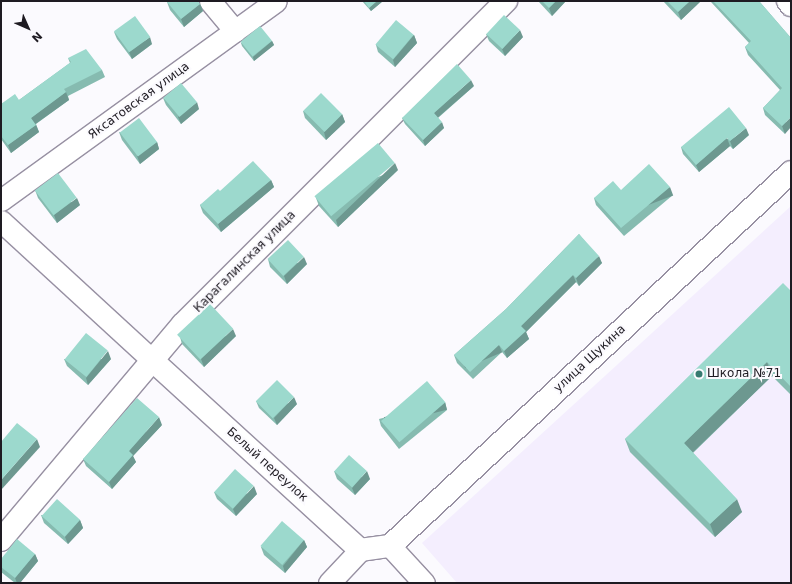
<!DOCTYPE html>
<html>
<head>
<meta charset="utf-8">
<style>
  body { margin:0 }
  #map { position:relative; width:792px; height:584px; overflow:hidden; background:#fbfafe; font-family:"DejaVu Sans",sans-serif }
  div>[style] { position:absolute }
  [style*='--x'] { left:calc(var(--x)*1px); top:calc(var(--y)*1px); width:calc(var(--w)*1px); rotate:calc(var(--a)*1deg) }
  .built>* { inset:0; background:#f4eefe }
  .roads { filter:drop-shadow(1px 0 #9790a2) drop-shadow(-1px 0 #9790a2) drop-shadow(0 1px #9790a2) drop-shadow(0 -1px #9790a2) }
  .street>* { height:21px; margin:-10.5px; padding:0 10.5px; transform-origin:10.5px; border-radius:10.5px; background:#fff }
  .secondary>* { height:22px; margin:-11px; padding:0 11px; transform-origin:11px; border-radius:11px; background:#fff }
  .wall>* { inset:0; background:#86bbb0 }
  .shaded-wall>* { inset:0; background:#6d9890; transform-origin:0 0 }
  .building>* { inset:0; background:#9cd9cd; transform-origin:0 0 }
  .dots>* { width:11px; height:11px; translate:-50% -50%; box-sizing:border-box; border:2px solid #fbfafe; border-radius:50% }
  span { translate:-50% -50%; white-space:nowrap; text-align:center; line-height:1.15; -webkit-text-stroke:4px #fbfafe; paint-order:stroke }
  .street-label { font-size:12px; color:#1e1b22 }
  .poi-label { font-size:12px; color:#1e1b22 }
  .left { translate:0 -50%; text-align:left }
  .frame { position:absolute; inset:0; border:2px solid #1e1b22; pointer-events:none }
  .north { position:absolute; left:8px; top:8px; width:40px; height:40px; -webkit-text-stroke:3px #fbfafe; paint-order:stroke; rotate:135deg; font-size:11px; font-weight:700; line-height:16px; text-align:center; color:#1e1b22 }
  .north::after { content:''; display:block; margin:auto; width:14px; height:18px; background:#1e1b22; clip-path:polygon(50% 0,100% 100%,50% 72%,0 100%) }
</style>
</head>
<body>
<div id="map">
  <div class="built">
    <div style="clip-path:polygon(791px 206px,791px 583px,457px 583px,422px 543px)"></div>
  </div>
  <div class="roads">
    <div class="street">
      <div style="--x:210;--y:1;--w:39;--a:50"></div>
      <div style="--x:1;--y:200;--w:339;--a:-35.9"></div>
      <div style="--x:1;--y:221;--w:205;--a:42.6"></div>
      <div style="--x:390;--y:546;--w:50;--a:47.4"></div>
      <div style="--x:329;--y:583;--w:45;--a:-46.8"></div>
    </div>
    <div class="secondary">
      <div style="--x:788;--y:1;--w:5;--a:53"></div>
      <div style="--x:152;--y:360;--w:282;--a:42.4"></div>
      <div style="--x:360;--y:550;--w:30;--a:-8"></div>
      <div style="--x:390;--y:546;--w:548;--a:-43"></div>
      <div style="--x:1;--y:540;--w:282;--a:-49.9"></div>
      <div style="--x:183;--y:324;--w:457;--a:-45"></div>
    </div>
  </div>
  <div class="wall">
    <div style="clip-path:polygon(362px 1px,383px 1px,371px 11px)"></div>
    <div style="clip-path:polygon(538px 1px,566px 1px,552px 16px)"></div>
    <div style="clip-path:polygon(663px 1px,701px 1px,681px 20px)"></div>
    <div style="clip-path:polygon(710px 1px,759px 1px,791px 38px,785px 134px,765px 115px,763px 108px,780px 90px,748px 55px,745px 47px,749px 43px,711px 2px)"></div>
    <div style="clip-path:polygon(167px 2px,200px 4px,203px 11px,184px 27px,170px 10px)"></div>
    <div style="clip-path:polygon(114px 32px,152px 44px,132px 59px,117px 39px)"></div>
    <div style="clip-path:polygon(486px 34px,523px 37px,505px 56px,489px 41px)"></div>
    <div style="clip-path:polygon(414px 35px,417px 43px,395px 67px,378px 52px,376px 45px)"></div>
    <div style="clip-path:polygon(272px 41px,274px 45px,254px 61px,242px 46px,241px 43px)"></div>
    <div style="clip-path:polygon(68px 58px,102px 70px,105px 77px,68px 96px,69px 100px,36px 124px,39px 132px,11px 153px,1px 139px,1px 104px,19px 100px,70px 63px)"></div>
    <div style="clip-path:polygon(474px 86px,438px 118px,444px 128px,425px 146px,405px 124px,402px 118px)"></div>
    <div style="clip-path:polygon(163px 98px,199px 109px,181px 124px,166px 105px)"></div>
    <div style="clip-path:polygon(303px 111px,342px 114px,345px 122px,326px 140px,305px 118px)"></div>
    <div style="clip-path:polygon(119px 132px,157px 142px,159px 149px,140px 164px,122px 140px)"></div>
    <div style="clip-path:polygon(749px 135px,733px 149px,730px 146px,699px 172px,683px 154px,681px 147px)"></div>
    <div style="clip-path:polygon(398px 170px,338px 227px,319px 206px,316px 198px)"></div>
    <div style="clip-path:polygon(271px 180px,274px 187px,221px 232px,203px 213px,200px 205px,220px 191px)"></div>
    <div style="clip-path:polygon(35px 190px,80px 205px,57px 223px,38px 198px)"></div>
    <div style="clip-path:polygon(621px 190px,673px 195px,624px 236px,596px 205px,594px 198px)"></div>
    <div style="clip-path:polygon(579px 234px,602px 263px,579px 286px,576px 282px,526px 332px,529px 339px,507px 358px,502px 352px,473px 379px,457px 363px,454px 355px,506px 309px)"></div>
    <div style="clip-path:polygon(268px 259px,307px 264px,287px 284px,270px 267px)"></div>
    <div style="clip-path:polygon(791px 291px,791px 395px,772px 376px,693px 453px,742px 512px,715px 537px,630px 452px,625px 439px)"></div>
    <div style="clip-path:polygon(236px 336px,204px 367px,182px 344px,180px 337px)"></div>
    <div style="clip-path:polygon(64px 359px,111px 359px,88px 385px,67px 366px)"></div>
    <div style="clip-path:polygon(256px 401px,297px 404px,277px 425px,259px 408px)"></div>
    <div style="clip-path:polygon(445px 402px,447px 410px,399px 449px,381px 426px,379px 419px)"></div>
    <div style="clip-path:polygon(162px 425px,133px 456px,136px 462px,112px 489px,86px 466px,83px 459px)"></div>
    <div style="clip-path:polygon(334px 471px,370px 479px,355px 495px,337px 479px)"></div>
    <div style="clip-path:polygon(214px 492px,257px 494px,236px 516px,217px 499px)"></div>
    <div style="clip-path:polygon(41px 515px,80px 520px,83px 528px,68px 544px,44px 523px)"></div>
    <div style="clip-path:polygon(304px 540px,307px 547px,285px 573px,264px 555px,261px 547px)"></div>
    <div style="clip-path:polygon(35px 554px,38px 561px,20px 583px,15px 583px,1px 572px,1px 559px)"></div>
  </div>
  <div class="shaded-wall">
    <div style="clip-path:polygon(377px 1px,383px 1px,371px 11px,369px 8px)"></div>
    <div style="clip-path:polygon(556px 1px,566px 1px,552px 16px,549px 8px)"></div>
    <div style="clip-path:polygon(690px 1px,701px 1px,681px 20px,678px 12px)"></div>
    <div style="clip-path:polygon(200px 4px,203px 11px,184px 27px,181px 19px)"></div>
    <div style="clip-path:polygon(520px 30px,523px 37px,505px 56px,502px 49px)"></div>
    <div style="clip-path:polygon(414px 35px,417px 43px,395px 67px,393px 60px)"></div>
    <div style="clip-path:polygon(150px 37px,152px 44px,132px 59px,129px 52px)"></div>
    <div style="clip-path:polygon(272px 41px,274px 45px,254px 61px,253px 57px)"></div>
    <div style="clip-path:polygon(471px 80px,474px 86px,436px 119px,434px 113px)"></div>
    <div style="clip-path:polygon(66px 92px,69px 100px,34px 125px,31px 118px)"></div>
    <div style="clip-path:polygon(197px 102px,199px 109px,181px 124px,178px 117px)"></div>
    <div style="clip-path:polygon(342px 114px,345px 122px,326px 140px,324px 132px)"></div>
    <div style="clip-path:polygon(791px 117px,791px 127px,785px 134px,782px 126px)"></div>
    <div style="clip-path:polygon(442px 122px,444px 128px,425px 146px,423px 140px)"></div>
    <div style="clip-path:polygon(36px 125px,39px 132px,11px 153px,8px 145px)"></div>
    <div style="clip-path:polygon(746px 128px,749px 135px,733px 149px,730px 141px)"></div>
    <div style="clip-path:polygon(727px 138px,730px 146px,699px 172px,696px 165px)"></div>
    <div style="clip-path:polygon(157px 142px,159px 149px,140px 164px,137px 156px)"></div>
    <div style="clip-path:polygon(395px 163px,398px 170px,338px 227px,336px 220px)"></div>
    <div style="clip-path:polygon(271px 180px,274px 187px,221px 232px,218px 224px)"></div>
    <div style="left:670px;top:187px;width:9px;height:64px;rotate:69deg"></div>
    <div style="clip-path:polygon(77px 198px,80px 205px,57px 223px,54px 215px)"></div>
    <div style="clip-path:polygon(599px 256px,602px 263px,579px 286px,576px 278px)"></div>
    <div style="clip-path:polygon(304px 257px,307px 264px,287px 284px,284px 276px)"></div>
    <div style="clip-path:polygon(573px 275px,576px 282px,526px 332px,529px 339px,507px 358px,504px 351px,521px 326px)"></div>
    <div style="clip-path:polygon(233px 329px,236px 336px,204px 367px,201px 359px)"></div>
    <div style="left:499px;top:345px;width:8px;height:40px;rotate:67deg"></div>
    <div style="clip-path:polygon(108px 351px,111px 359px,88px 385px,86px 378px)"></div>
    <div style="clip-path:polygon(767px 362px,772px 376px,689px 456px,684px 443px)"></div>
    <div style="clip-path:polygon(294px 397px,297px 404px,277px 425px,274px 418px)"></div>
    <div style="left:445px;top:402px;width:8px;height:63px;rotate:76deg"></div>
    <div style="clip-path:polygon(159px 417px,162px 425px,133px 456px,136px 462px,112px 489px,109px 482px,129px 451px)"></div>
    <div style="clip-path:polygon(37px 439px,40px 447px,1px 490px,1px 480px)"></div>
    <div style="clip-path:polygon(367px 471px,370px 479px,355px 495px,352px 488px)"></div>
    <div style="clip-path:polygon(254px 486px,257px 494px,236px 516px,233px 509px)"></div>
    <div style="clip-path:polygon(737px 499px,742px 512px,715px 537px,710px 524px)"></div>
    <div style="clip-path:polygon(80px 520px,83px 528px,68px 544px,65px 537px)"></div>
    <div style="clip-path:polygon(304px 540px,307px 547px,285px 573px,283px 566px)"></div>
    <div style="clip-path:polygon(35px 554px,38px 561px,20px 583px,17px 583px,15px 578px)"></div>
  </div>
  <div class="building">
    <div style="clip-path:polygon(169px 1px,198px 1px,200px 4px,181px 19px,167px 2px)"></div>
    <div style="clip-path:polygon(364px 1px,377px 1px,369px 8px)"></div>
    <div style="clip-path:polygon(542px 1px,556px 1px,549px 8px)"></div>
    <div style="clip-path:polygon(667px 1px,690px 1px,678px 12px)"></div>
    <div style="clip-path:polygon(713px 1px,759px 1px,791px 38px,791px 117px,782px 126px,763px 108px,782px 88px,745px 47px,751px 41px)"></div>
    <div style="left:504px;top:15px;width:22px;height:26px;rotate:43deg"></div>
    <div style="left:135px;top:16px;width:26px;height:26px;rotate:54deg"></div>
    <div style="left:396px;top:20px;width:23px;height:32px;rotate:40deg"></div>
    <div style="left:260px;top:26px;width:19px;height:25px;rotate:51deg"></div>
    <div style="clip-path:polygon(86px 49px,102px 70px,64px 89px,66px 92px,31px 118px,36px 125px,8px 145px,1px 136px,1px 104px,15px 94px,19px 100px,71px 62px,68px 58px)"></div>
    <div style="clip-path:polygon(457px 64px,471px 80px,434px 113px,442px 122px,423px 140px,402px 118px)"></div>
    <div style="left:181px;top:83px;width:25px;height:23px;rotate:50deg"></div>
    <div style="left:321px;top:93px;width:30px;height:25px;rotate:45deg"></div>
    <div style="clip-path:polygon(729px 107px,746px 128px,730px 141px,727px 138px,696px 165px,681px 147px)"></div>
    <div style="left:139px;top:118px;width:30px;height:24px;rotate:53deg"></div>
    <div style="left:378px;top:143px;width:26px;height:83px;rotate:50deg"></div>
    <div style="clip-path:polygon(253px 161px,271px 180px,218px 224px,200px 205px,218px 189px,220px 191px)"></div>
    <div style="clip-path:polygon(649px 164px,670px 187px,621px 228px,594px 198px,613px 181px,621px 190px)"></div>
    <div style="left:58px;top:173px;width:31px;height:29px;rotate:53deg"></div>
    <div style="clip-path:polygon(579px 234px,599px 256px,576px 278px,573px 275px,521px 326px,526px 331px,504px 351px,499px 345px,470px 372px,454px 355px,506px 309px)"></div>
    <div style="left:288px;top:240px;width:23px;height:28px;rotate:47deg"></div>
    <div style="clip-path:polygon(783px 283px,791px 291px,791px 387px,767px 362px,684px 443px,737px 499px,710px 524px,625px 439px)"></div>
    <div style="left:210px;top:304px;width:34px;height:45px;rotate:47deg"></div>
    <div style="left:86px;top:333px;width:28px;height:34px;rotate:39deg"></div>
    <div style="left:277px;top:380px;width:24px;height:30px;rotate:45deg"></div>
    <div style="left:427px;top:381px;width:28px;height:61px;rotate:49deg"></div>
    <div style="clip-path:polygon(137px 398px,159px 417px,129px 451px,133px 455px,109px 482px,83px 459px)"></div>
    <div style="clip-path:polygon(17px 423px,37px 439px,1px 480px,1px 442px)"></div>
    <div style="left:349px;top:455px;width:24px;height:22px;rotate:42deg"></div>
    <div style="left:235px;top:469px;width:25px;height:31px;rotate:42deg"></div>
    <div style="left:57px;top:499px;width:31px;height:23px;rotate:42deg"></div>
    <div style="left:282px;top:521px;width:29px;height:33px;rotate:41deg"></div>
    <div style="clip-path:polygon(17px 539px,35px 554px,15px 578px,1px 567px,1px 559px)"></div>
  </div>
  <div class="dots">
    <div style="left:699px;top:374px;background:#367b70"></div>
  </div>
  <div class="street-label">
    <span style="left:139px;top:101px;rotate:-36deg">Яксатовская улица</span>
    <span style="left:245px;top:262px;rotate:-45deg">Карагалинская улица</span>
    <span style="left:590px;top:359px;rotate:-43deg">улица Щукина</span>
    <span style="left:267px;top:465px;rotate:42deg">Белый переулок</span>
  </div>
  <div class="poi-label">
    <span class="left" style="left:707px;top:374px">Школа №71</span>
  </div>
  <div class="frame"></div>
  <div class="north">N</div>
</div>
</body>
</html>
